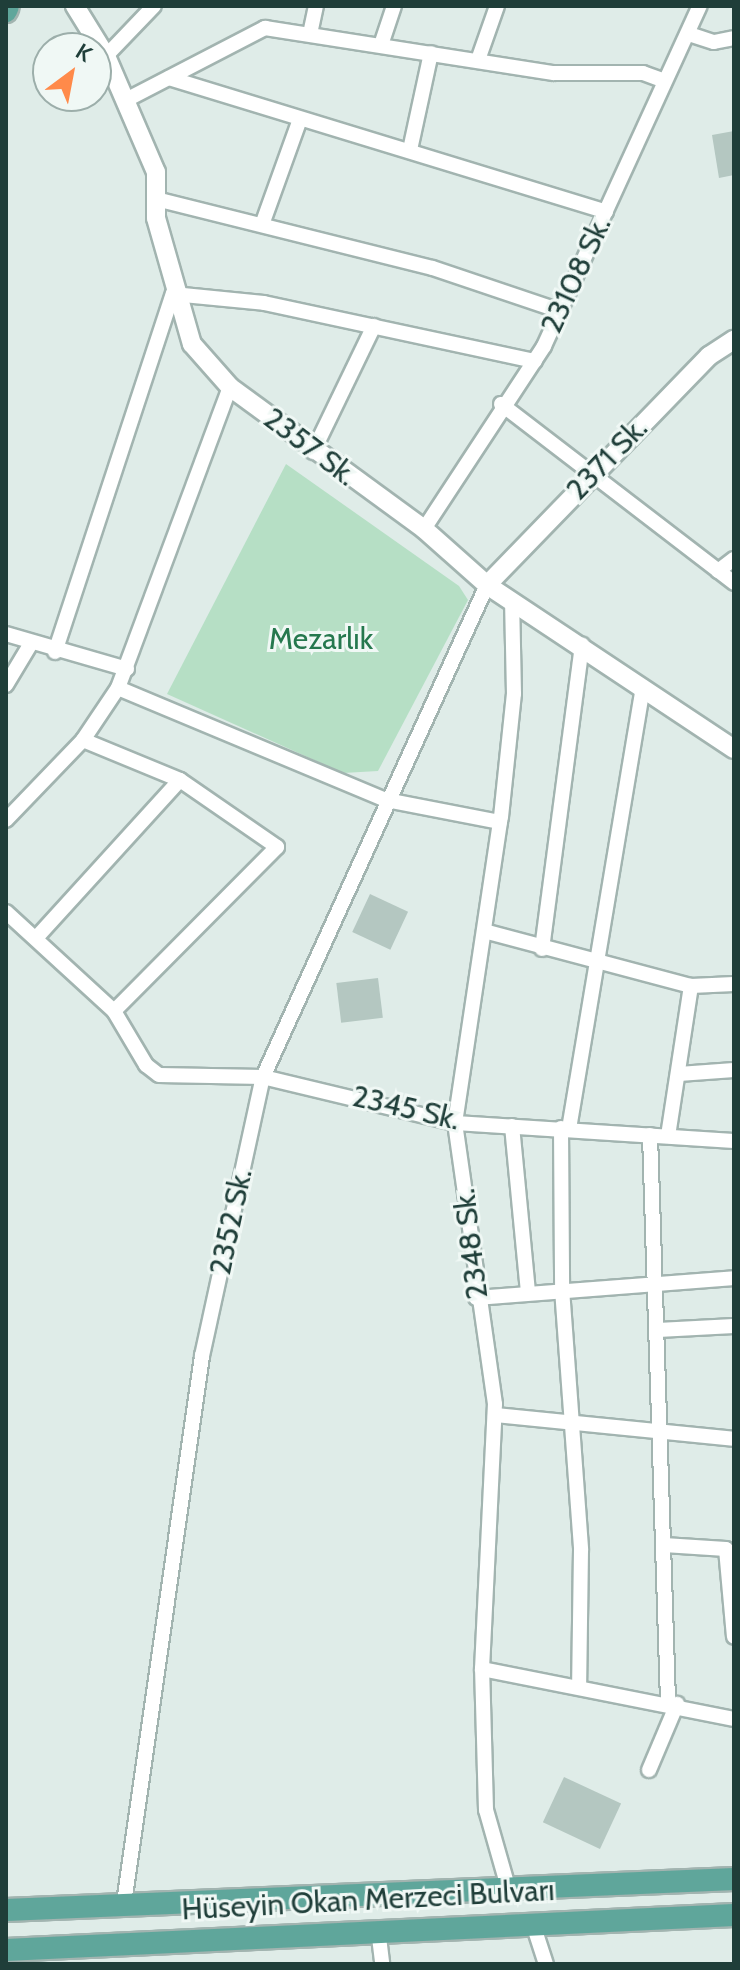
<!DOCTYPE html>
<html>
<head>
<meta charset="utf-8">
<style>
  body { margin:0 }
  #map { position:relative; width:740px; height:1970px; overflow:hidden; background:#dfece8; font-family:Cabin,sans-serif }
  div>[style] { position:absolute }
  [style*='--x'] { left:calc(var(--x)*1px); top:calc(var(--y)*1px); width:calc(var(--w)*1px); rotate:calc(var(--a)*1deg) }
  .green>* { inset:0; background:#b6dfc5 }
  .building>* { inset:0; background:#b4c7c1; transform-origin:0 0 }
  .roads { filter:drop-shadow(2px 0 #a2b4b0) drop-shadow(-2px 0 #a2b4b0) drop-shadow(0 2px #a2b4b0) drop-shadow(0 -2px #a2b4b0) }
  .minor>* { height:14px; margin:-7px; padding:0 7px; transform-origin:7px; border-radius:7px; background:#fff }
  .tertiary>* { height:18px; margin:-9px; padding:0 9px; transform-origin:9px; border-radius:9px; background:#fff }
  .primary>* { height:22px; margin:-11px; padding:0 11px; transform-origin:11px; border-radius:11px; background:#5fa69b }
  span { translate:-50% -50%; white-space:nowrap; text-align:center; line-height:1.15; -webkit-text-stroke:6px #f0f8f5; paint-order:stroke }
  .street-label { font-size:30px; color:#1f3e39 }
  .park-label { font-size:30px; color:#25784e }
  .frame { position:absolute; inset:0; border:8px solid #1f3e39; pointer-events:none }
  .north { position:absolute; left:32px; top:32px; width:80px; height:80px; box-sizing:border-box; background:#f0f8f5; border:2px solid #9caeaa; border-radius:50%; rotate:32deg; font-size:22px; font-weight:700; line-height:32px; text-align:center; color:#1f3e39 }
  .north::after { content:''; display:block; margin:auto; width:28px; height:36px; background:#ff8a4a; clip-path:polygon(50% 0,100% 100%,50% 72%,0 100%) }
</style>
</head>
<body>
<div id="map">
  <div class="green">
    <div style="clip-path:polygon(286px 464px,459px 586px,468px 600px,378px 771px,343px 773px,167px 694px)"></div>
  </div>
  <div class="building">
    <div style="clip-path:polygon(734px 131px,734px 175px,719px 178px,712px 135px)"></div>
    <div style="left:370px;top:894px;width:42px;height:42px;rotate:25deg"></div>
    <div style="left:378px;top:978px;width:40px;height:42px;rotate:83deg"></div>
    <div style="left:564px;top:1777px;width:63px;height:50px;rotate:25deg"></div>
  </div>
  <div class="roads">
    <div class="minor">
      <div style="--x:310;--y:34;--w:29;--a:-78"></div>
      <div style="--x:689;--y:34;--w:26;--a:18"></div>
      <div style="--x:714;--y:42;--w:20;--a:-11"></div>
      <div style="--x:381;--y:45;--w:41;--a:-71.6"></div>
      <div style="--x:106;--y:56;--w:69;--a:-46.2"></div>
      <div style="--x:478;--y:60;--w:57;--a:-70.6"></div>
      <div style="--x:169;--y:78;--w:457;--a:17"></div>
      <div style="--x:126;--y:100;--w:157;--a:-27.4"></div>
      <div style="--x:265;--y:28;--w:292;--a:8.9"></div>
      <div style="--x:554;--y:73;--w:89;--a:0"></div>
      <div style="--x:643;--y:73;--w:23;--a:20"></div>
      <div style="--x:410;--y:150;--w:99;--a:-77.8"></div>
      <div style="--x:156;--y:199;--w:285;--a:14"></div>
      <div style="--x:433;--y:268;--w:134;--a:18.7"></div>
      <div style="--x:263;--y:222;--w:109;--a:-70.2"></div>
      <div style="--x:501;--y:404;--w:294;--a:37.5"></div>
      <div style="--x:313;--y:452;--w:140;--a:-64.2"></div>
      <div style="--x:424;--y:529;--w:219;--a:-56.7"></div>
      <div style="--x:544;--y:346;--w:374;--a:-65.4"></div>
      <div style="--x:718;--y:571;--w:20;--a:-37"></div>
      <div style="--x:6;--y:634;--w:126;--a:16.1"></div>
      <div style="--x:55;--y:652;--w:377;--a:-71.8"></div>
      <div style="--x:173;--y:294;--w:91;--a:5.6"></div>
      <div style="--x:264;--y:303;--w:277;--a:12.1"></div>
      <div style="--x:6;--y:685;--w:47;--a:-59"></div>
      <div style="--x:118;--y:688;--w:290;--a:22.7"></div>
      <div style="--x:386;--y:800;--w:116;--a:10.9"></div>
      <div style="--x:83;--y:740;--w:105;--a:22.4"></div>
      <div style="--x:180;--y:780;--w:118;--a:34.6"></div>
      <div style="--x:277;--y:847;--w:231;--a:134.8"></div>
      <div style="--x:6;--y:820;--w:111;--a:-46.1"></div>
      <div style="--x:83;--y:740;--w:63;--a:-56.1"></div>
      <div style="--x:118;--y:688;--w:321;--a:-69.6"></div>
      <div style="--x:6;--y:912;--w:147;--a:42.5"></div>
      <div style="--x:114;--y:1011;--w:63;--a:59.3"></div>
      <div style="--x:146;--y:1065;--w:16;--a:38"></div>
      <div style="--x:159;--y:1075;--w:104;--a:1.1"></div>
      <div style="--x:263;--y:1077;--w:197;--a:13.5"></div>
      <div style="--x:455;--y:1123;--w:280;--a:3.7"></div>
      <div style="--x:484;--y:931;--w:214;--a:14.9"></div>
      <div style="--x:691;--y:986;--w:43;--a:-2.7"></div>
      <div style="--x:37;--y:937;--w:212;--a:-47.7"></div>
      <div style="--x:542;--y:949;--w:307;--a:-82.5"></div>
      <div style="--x:679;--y:1074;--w:55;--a:-4.2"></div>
      <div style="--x:512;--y:1126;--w:168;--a:84.5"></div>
      <div style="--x:561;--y:1128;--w:161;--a:89.6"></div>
      <div style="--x:562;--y:1289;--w:262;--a:85.8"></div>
      <div style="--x:581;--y:1550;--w:135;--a:90.8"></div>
      <div style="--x:569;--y:1129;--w:448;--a:-80.5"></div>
      <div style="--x:650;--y:1135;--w:567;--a:88.18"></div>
      <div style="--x:668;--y:1136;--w:152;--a:-81.3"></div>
      <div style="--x:476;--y:1298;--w:259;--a:-4.4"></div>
      <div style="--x:658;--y:1330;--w:76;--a:-3"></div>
      <div style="--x:495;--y:1415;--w:240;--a:5.7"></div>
      <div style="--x:664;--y:1545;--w:62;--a:3.7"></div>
      <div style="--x:726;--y:1549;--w:88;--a:84.8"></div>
      <div style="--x:482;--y:1669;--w:257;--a:11.2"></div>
      <div style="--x:649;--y:1770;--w:72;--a:-67"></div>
      <div style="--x:508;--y:1887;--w:80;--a:-105.9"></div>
      <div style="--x:486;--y:1810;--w:141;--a:-91.6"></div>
      <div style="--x:482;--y:1669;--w:265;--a:-87.2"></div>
      <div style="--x:495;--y:1404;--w:284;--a:-98.1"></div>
      <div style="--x:455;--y:1123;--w:309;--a:-81.5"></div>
      <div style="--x:501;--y:817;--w:124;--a:-84"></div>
      <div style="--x:514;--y:694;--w:93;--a:-91.2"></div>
      <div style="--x:124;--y:1903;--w:553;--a:-81.88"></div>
      <div style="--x:202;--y:1356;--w:286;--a:-77.7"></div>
      <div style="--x:263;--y:1077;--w:541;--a:-65.52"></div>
      <div style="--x:532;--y:1921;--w:45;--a:72"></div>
      <div style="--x:378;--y:1929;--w:35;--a:83"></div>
    </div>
    <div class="tertiary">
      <div style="--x:75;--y:6;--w:59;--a:58.2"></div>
      <div style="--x:106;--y:56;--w:126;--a:66.7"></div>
      <div style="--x:156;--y:172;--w:46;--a:90"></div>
      <div style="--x:156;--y:218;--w:131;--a:74.1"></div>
      <div style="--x:192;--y:344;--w:57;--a:48.5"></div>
      <div style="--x:230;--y:387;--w:240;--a:36.2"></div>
      <div style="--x:424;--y:529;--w:84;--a:41.6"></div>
      <div style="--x:487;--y:585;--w:296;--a:33.6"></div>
      <div style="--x:487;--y:585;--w:319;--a:-45.9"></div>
      <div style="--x:709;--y:356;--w:30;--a:-33"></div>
    </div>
    <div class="primary">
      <div style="--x:6;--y:11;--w:5;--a:-68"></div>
      <div style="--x:6;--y:1910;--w:729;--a:-2.44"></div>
      <div style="--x:6;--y:1950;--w:729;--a:-2.75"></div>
    </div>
  </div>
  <div class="street-label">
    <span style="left:576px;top:275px;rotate:-65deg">23108 Sk.</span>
    <span style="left:310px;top:447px;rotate:37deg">2357 Sk.</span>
    <span style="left:607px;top:459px;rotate:-46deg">2371 Sk.</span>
    <span style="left:406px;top:1108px;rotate:13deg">2345 Sk.</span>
    <span style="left:231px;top:1222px;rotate:-78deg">2352 Sk.</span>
    <span style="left:471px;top:1244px;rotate:-97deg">2348 Sk.</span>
    <span style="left:368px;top:1900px;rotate:-3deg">Hüseyin Okan Merzeci Bulvarı</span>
  </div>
  <div class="park-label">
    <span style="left:321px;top:639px">Mezarlık</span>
  </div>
  <div class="frame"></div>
  <div class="north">K</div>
</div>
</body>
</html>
